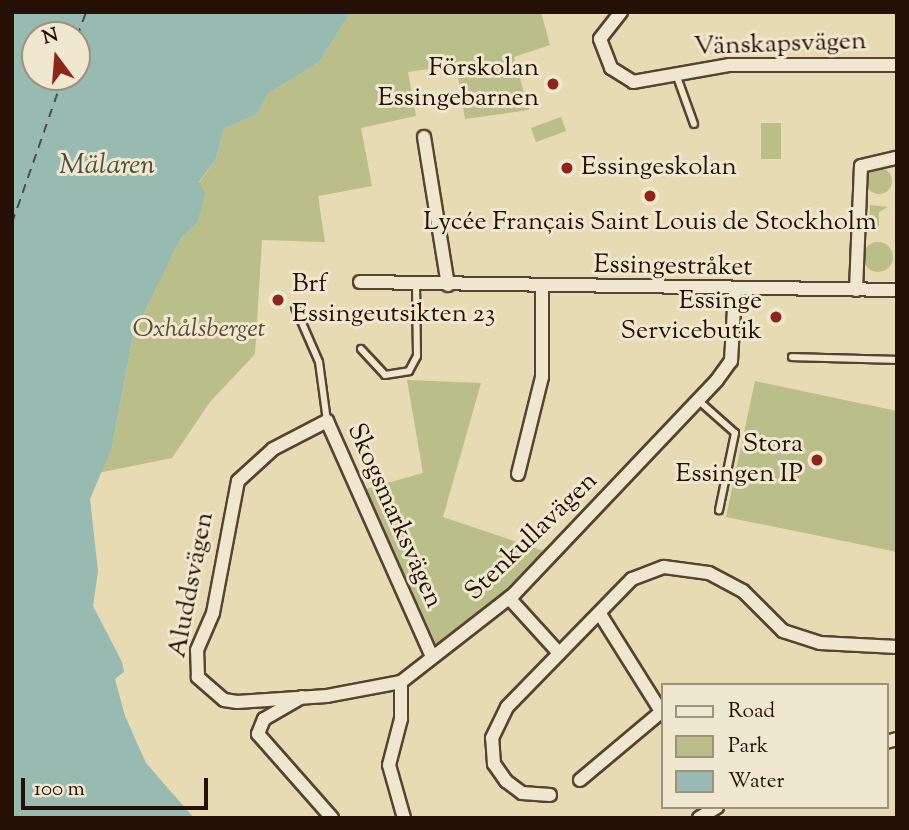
<!DOCTYPE html>
<html>
<head>
<meta charset="utf-8">
<style>
  body { margin:0 }
  #map { position:relative; width:909px; height:830px; overflow:hidden; background:#e7dbb3; font-family:"Sorts Mill Goudy",serif }
  div>[style] { position:absolute }
  [style*='--x'] { left:calc(var(--x)*1px); top:calc(var(--y)*1px); width:calc(var(--w)*1px); rotate:calc(var(--a)*1deg) }
  .green>* { inset:0; background:#babe89; transform-origin:0 0 }
  .round { border-radius:50% }
  .water>* { inset:0; background:#97bab1 }
  .ferry>* { height:2px; margin-top:-1px; transform-origin:0; background:repeating-linear-gradient(90deg,#4d4c41 0 9px,transparent 0 16px) }
  .roads { filter:drop-shadow(2px 0 #564330) drop-shadow(-2px 0 #564330) drop-shadow(0 2px #564330) drop-shadow(0 -2px #564330) }
  .lane>* { height:6px; margin:-3px; padding:0 3px; transform-origin:3px; border-radius:3px; background:#efe8ce }
  .street>* { height:12px; margin:-6px; padding:0 6px; transform-origin:6px; border-radius:6px; background:#efe8ce }
  .dots>* { width:19px; height:19px; translate:-50% -50%; box-sizing:border-box; border:4px solid #efe8ce; border-radius:50% }
  span { translate:-50% -50%; white-space:nowrap; text-align:center; line-height:1.15; -webkit-text-stroke:6px #efe8ce; paint-order:stroke }
  .street-label { font-size:26px; color:#251005 }
  .poi-label { font-size:26px; color:#251005 }
  .right { translate:-100% -50%; text-align:right }
  .left { translate:0 -50%; text-align:left }
  .park-label { font-size:26px; color:#594d33; font-style:italic }
  .water-label { font-size:28px; color:#4d4c41; font-style:italic }
  .frame { position:absolute; inset:0; border:14px solid #251005; pointer-events:none }
  .legend { position:absolute; left:661px; top:683px; width:228px; height:126px; box-sizing:border-box; background:#efe8ce; border:2px solid #9e927e; margin:0; padding:9px 12px; list-style:none; font-size:21px; color:#251005 }
  .legend li { display:flex; align-items:center; gap:14px; height:35px }
  .legend b { width:35px; border:2px solid #9e927e }
  .north { position:absolute; left:21px; top:21px; width:70px; height:70px; box-sizing:border-box; background:#efe8ce; border:2px solid #9e927e; border-radius:50%; rotate:344deg; font-size:19px; font-weight:700; line-height:28px; text-align:center; color:#251005 }
  .north::after { content:''; display:block; margin:auto; width:24px; height:32px; background:#8f2418; clip-path:polygon(50% 0,100% 100%,50% 72%,0 100%) }
  .scale { position:absolute; left:21px; top:778px; width:187px; height:32px; box-sizing:border-box; border:4px solid #251005; border-top:0; padding-left:9px; font-size:21px; line-height:24px; white-space:nowrap; color:#251005; -webkit-text-stroke:5px #efe8ce; paint-order:stroke }
</style>
</head>
<body>
<div id="map">
  <div class="green">
    <div style="clip-path:polygon(351px 12px,541px 12px,550px 45px,514px 57px,529px 110px,465px 119px,456px 65px,408px 72px,416px 116px,361px 128px,372px 186px,318px 196px,325px 242px,262px 240px,255px 354px,210px 402px,172px 458px,98px 473px,112px 447px,133px 336px,181px 238px,198px 222px,204px 193px,199px 183px,216px 159px,224px 129px,257px 114px,268px 94px,319px 62px)"></div>
    <div style="left:561px;top:117px;width:15px;height:32px;rotate:70deg"></div>
    <div style="left:761px;top:123px;width:20px;height:36px"></div>
    <div class="round" style="left:866px;top:168px;width:26px;height:26px"></div>
    <div style="clip-path:polygon(870px 205px,888px 207px,879px 212px,879px 232px,869px 230px)"></div>
    <div class="round" style="left:863px;top:242px;width:30px;height:30px"></div>
    <div style="clip-path:polygon(407px 380px,481px 383px,443px 517px,544px 551px,500px 596px,436px 644px,366px 489px,423px 473px)"></div>
    <div style="clip-path:polygon(755px 381px,897px 411px,897px 552px,726px 517px)"></div>
  </div>
  <div class="water">
    <div style="clip-path:polygon(evenodd,12px 12px,351px 12px,319px 62px,268px 94px,257px 114px,224px 129px,216px 159px,199px 182px,205px 193px,198px 222px,181px 238px,133px 336px,112px 447px,90px 499px,98px 571px,93px 606px,122px 662px,124px 672px,115px 679px,125px 716px,146px 763px,194px 818px,12px 818px,12px 12px,35px 35px,77px 35px,77px 77px,35px 77px,35px 35px)"></div>
  </div>
  <div class="ferry">
    <div style="--x:77;--y:37;--w:27;--a:-70"></div>
    <div style="--x:12;--y:223;--w:155;--a:-70.7"></div>
  </div>
  <div class="roads">
    <div class="lane">
      <div style="--x:676;--y:74;--w:53;--a:70.2"></div>
      <div style="--x:295;--y:307;--w:60;--a:66.4"></div>
      <div style="--x:319;--y:362;--w:60;--a:82.3"></div>
      <div style="--x:361;--y:349;--w:35;--a:47"></div>
      <div style="--x:385;--y:375;--w:24;--a:-9"></div>
      <div style="--x:409;--y:371;--w:17;--a:-62"></div>
      <div style="--x:417;--y:356;--w:71;--a:-90.8"></div>
      <div style="--x:792;--y:357;--w:105;--a:1.6"></div>
      <div style="--x:699;--y:401;--w:48;--a:41.6"></div>
      <div style="--x:735;--y:433;--w:79;--a:101.7"></div>
    </div>
    <div class="street">
      <div style="--x:621;--y:12;--w:34;--a:128"></div>
      <div style="--x:600;--y:39;--w:31;--a:69"></div>
      <div style="--x:611;--y:68;--w:26;--a:32"></div>
      <div style="--x:633;--y:82;--w:97;--a:-10"></div>
      <div style="--x:729;--y:65;--w:168;--a:0"></div>
      <div style="--x:424;--y:137;--w:150;--a:80.8"></div>
      <div style="--x:360;--y:282;--w:537;--a:0.85"></div>
      <div style="--x:856;--y:290;--w:124;--a:-87.7"></div>
      <div style="--x:861;--y:166;--w:37;--a:-13"></div>
      <div style="--x:518;--y:474;--w:100;--a:-76.1"></div>
      <div style="--x:542;--y:377;--w:90;--a:-90"></div>
      <div style="--x:509;--y:598;--w:72;--a:47.8"></div>
      <div style="--x:600;--y:614;--w:117;--a:57.9"></div>
      <div style="--x:401;--y:682;--w:75;--a:169.3"></div>
      <div style="--x:327;--y:696;--w:90;--a:176.2"></div>
      <div style="--x:237;--y:702;--w:13;--a:-171"></div>
      <div style="--x:224;--y:700;--w:35;--a:-139"></div>
      <div style="--x:198;--y:677;--w:27;--a:-92"></div>
      <div style="--x:197;--y:650;--w:40;--a:-66.6"></div>
      <div style="--x:213;--y:613;--w:134;--a:-79.3"></div>
      <div style="--x:238;--y:481;--w:47;--a:-42.4"></div>
      <div style="--x:273;--y:449;--w:61;--a:-27.4"></div>
      <div style="--x:327;--y:421;--w:258;--a:66"></div>
      <div style="--x:302;--y:697;--w:44;--a:149.9"></div>
      <div style="--x:264;--y:719;--w:16;--a:112"></div>
      <div style="--x:258;--y:734;--w:112;--a:48.6"></div>
      <div style="--x:886;--y:742;--w:11;--a:-15"></div>
      <div style="--x:580;--y:780;--w:106;--a:-40"></div>
      <div style="--x:550;--y:795;--w:28;--a:-176"></div>
      <div style="--x:522;--y:793;--w:20;--a:-143"></div>
      <div style="--x:506;--y:781;--w:21;--a:-125"></div>
      <div style="--x:494;--y:764;--w:26;--a:-94"></div>
      <div style="--x:492;--y:738;--w:34;--a:-64"></div>
      <div style="--x:507;--y:707;--w:179;--a:-45.7"></div>
      <div style="--x:632;--y:579;--w:34;--a:-21"></div>
      <div style="--x:664;--y:567;--w:45;--a:7.6"></div>
      <div style="--x:709;--y:573;--w:38;--a:28"></div>
      <div style="--x:743;--y:591;--w:57;--a:45"></div>
      <div style="--x:783;--y:631;--w:39;--a:18"></div>
      <div style="--x:820;--y:643;--w:77;--a:3"></div>
      <div style="--x:404;--y:818;--w:55;--a:-105.8"></div>
      <div style="--x:389;--y:765;--w:48;--a:-75.4"></div>
      <div style="--x:401;--y:719;--w:37;--a:-90"></div>
      <div style="--x:401;--y:682;--w:143;--a:-37.9"></div>
      <div style="--x:514;--y:594;--w:295;--a:-46.5"></div>
      <div style="--x:717;--y:380;--w:24;--a:-54"></div>
      <div style="--x:731;--y:361;--w:69;--a:-86.7"></div>
      <div style="--x:699;--y:818;--w:21;--a:-31"></div>
    </div>
  </div>
  <div class="dots">
    <div style="left:553px;top:84px;background:#8f2418"></div>
    <div style="left:567px;top:168px;background:#8f2418"></div>
    <div style="left:650px;top:196px;background:#8f2418"></div>
    <div style="left:278px;top:300px;background:#8f2418"></div>
    <div style="left:776px;top:317px;background:#8f2418"></div>
    <div style="left:817px;top:460px;background:#8f2418"></div>
  </div>
  <div class="street-label">
    <span style="left:780px;top:45px;rotate:-2deg">Vänskapsvägen</span>
    <span style="left:673px;top:267px;rotate:1deg">Essingestråket</span>
    <span style="left:394px;top:516px;rotate:66deg">Skogsmarksvägen</span>
    <span style="left:532px;top:537px;rotate:-44deg">Stenkullavägen</span>
    <span style="left:192px;top:585px;rotate:-79deg">Aluddsvägen</span>
  </div>
  <div class="poi-label">
    <span class="right" style="left:539px;top:84px">Förskolan<br>Essingebarnen</span>
    <span class="left" style="left:581px;top:168px">Essingeskolan</span>
    <span style="left:650px;top:223px">Lycée Français Saint Louis de Stockholm</span>
    <span class="left" style="left:292px;top:300px">Brf<br>Essingeutsikten 23</span>
    <span class="right" style="left:762px;top:317px">Essinge<br>Servicebutik</span>
    <span class="right" style="left:803px;top:460px">Stora<br>Essingen IP</span>
  </div>
  <div class="park-label">
    <span style="left:199px;top:330px">Oxhålsberget</span>
  </div>
  <div class="water-label">
    <span style="left:107px;top:166px">Mälaren</span>
  </div>
  <div class="frame"></div>
  <ul class="legend">
  <li><b style="height:9px;background:#efe8ce"></b>Road</li>
  <li><b style="height:19px;background:#babe89"></b>Park</li>
  <li><b style="height:19px;background:#97bab1"></b>Water</li>
  </ul>
  <div class="north">N</div>
  <div class="scale">100 m</div>
</div>
</body>
</html>
